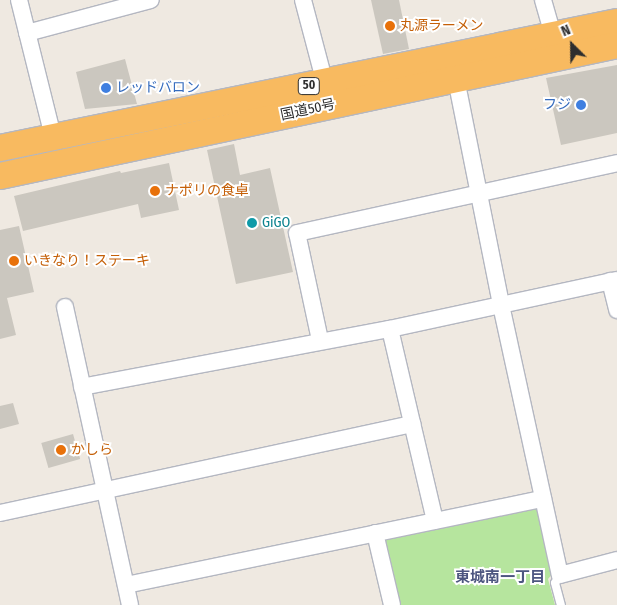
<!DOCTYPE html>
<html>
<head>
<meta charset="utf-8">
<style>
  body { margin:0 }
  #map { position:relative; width:617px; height:605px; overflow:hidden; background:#efe9e1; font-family:"Fira Sans Condensed","Noto Sans JP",sans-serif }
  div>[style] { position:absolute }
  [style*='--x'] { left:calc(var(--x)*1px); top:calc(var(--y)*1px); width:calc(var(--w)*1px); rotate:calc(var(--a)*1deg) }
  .green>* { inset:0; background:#b6e59e }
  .building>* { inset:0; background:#cbc7bf; transform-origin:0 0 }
  .roads { filter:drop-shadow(1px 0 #b4b7c1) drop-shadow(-1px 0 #b4b7c1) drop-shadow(0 1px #b4b7c1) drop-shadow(0 -1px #b4b7c1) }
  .service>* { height:8px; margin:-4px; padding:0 4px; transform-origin:4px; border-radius:4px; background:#fff }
  .minor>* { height:16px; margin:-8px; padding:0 8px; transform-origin:8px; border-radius:8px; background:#fff }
  .trunk>* { height:26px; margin:-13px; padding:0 13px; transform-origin:13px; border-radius:13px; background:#f8ba60 }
  .dots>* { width:14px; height:14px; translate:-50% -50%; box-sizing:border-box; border:2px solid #fff; border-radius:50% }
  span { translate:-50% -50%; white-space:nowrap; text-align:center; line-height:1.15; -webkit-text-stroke:4px #fff; paint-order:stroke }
  .shield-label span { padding:1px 4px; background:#fff; border:1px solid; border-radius:4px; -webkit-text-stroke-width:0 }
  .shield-label { font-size:12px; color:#2e2e2e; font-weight:700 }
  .food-label { font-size:14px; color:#c56008 }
  .left { translate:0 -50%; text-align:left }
  .shop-label { font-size:14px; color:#366cbe }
  .right { translate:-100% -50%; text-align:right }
  .street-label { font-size:14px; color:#2e2e2e }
  .culture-label { font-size:14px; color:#0d838f }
  .neighbourhood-label { font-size:15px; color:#4d5680; font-weight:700 }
  .north { position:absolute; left:547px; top:20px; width:50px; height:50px; -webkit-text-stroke:4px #fff; paint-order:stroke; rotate:337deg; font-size:14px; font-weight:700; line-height:20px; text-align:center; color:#2e2e2e }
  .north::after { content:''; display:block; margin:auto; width:18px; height:22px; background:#2e2e2e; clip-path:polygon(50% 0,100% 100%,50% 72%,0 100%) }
</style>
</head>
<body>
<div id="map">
  <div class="green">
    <div style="clip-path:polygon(538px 506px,553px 573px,548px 579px,555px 605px,398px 605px,383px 539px)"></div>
  </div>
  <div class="building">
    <div style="clip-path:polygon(371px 0,399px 0,409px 49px,383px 54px)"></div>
    <div style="clip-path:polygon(125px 59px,137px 104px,85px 109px,76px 72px)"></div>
    <div style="clip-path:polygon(617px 65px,617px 133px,561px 145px,546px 78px)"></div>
    <div style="clip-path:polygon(234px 144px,240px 175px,270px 168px,293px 272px,236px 284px,207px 150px)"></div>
    <div style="clip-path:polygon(169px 163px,179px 210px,141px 218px,138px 204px,23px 231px,14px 196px,120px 171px,121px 173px)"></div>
    <div style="clip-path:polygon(19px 226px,34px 292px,7px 298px,16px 335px,0 339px,0 230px)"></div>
    <div style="clip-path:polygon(13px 403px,19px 424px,0 429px,0 406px)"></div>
    <div style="left:73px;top:434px;width:26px;height:33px;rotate:74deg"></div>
  </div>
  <div class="roads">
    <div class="service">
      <div style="--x:560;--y:575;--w:9;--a:122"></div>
      <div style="--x:555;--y:583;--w:23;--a:75"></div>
    </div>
    <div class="minor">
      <div style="--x:19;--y:0;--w:140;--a:76"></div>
      <div style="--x:303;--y:0;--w:86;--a:75.2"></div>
      <div style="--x:543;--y:0;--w:37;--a:74"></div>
      <div style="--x:27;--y:33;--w:128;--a:-14.9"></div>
      <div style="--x:456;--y:79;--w:230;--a:78.7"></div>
      <div style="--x:501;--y:305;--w:276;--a:77.7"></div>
      <div style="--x:560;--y:575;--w:59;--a:-14.7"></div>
      <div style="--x:610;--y:281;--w:30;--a:76"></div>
      <div style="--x:65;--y:307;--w:305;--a:77.7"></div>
      <div style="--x:390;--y:329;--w:197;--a:76.8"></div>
      <div style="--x:320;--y:340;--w:109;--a:-102.1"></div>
      <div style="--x:297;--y:233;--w:328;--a:-12.3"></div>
      <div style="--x:82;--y:387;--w:313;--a:-10.7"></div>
      <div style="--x:390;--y:329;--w:232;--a:-12.2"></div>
      <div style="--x:0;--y:513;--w:422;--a:-12.2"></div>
      <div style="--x:375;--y:533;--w:74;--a:76.7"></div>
      <div style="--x:126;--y:585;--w:426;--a:-11.7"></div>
    </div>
    <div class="trunk">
      <div style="--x:0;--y:148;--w:630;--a:-11.54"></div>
      <div style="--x:0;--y:176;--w:631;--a:-11.99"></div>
    </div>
  </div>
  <div class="dots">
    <div style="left:390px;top:26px;background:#e8710a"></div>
    <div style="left:106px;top:88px;background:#3f7fe0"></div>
    <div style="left:581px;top:105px;background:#3f7fe0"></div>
    <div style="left:155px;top:191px;background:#e8710a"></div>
    <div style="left:252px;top:223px;background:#0f9aa8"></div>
    <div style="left:14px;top:261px;background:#e8710a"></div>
    <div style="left:61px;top:450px;background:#e8710a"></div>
  </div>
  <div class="shield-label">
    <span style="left:309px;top:86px">50</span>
  </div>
  <div class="food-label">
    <span class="left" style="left:400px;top:26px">丸源ラーメン</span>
    <span class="left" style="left:165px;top:191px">ナポリの食卓</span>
    <span class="left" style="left:24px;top:261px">いきなり！ステーキ</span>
    <span class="left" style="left:71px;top:450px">かしら</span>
  </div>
  <div class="shop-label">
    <span class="left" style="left:116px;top:88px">レッドバロン</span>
    <span class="right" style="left:571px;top:105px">フジ</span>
  </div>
  <div class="street-label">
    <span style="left:308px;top:110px;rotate:-12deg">国道50号</span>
  </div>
  <div class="culture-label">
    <span class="left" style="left:262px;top:223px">GiGO</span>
  </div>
  <div class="neighbourhood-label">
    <span style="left:500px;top:578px">東城南一丁目</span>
  </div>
  <div class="north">N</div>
</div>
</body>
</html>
